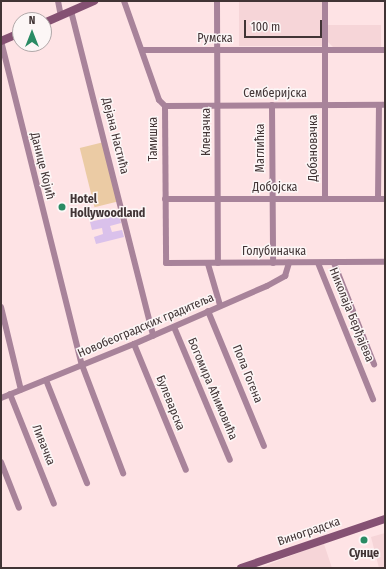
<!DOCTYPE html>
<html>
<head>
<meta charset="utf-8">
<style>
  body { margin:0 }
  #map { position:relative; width:386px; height:569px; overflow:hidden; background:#fee3e5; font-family:"Fira Sans Condensed",sans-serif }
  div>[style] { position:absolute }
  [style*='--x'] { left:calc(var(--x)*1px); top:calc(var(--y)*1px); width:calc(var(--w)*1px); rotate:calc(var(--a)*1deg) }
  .built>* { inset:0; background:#f6d5d8; transform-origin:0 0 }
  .green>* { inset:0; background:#ebcba4; transform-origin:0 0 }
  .water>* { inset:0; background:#dac1eb }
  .street>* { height:6px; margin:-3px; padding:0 3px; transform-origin:3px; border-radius:3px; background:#a8839a }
  .secondary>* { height:8px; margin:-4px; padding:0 4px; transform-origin:4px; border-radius:4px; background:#855173 }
  .dots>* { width:11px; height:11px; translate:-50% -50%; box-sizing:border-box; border:2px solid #fcf6f6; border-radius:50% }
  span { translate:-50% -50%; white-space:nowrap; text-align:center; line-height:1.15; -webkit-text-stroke:3px #fcf6f6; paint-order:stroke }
  .street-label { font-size:12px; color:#413435 }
  .poi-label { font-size:12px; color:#413435; font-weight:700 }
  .left { translate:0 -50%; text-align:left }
  .frame { position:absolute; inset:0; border:2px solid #413435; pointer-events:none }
  .north { position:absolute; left:12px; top:12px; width:40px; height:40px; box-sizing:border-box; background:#fcf6f6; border:1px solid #b1a8a9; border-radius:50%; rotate:0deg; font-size:11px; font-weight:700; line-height:16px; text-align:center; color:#413435 }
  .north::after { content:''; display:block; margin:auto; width:14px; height:18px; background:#298b64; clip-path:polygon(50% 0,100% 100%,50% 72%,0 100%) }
  .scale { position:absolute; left:244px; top:20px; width:78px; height:18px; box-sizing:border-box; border:2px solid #413435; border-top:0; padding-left:5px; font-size:12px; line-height:14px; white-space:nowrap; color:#413435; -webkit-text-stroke:3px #fcf6f6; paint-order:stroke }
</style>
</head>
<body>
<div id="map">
  <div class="built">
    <div style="left:239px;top:1px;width:84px;height:45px"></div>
    <div style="clip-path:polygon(328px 25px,381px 25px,381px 48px,334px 48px,328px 42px)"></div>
    <div style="clip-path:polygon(385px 533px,385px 568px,379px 568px,371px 537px)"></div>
    <div style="clip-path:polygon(324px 544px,332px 568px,260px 568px,308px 549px)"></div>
  </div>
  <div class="green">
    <div style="left:104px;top:142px;width:61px;height:25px;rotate:76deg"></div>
  </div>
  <div class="water">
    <div style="clip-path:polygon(119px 215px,121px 223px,110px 226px,112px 232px,122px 230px,124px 237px,96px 244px,94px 237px,103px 234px,102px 228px,92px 230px,90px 222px)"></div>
  </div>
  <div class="street">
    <div style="--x:58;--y:1;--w:15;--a:79"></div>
    <div style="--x:124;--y:1;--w:105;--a:70.5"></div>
    <div style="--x:159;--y:100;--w:8;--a:45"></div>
    <div style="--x:165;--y:106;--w:157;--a:89.6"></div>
    <div style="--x:166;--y:263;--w:219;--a:-0.3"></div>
    <div style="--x:217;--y:1;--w:262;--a:89.8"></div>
    <div style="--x:71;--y:11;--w:335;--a:75.8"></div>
    <div style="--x:1;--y:41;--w:334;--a:76"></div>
    <div style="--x:82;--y:365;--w:116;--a:69.2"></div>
    <div style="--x:142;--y:50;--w:243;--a:0"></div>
    <div style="--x:272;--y:105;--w:158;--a:89.6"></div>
    <div style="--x:165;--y:106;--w:220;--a:-0.3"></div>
    <div style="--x:165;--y:199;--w:220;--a:0"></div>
    <div style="--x:325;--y:199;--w:198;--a:-90"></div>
    <div style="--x:378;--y:199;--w:94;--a:-89.4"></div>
    <div style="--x:318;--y:263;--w:147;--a:68"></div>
    <div style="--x:334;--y:263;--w:109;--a:68.4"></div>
    <div style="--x:208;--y:264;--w:43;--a:73.7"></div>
    <div style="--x:1;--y:307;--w:85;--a:76.5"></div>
    <div style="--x:208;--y:311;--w:146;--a:67.5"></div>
    <div style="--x:174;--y:327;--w:144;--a:67.2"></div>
    <div style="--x:134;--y:344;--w:136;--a:67.6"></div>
    <div style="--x:46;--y:380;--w:111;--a:68.3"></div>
    <div style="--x:10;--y:394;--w:118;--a:68.2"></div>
    <div style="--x:1;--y:398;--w:144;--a:-22.1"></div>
    <div style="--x:134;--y:344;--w:145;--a:-23.6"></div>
    <div style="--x:267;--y:286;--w:21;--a:-29"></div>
    <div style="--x:285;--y:276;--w:14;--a:-73"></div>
    <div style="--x:1;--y:462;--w:49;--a:68.6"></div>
  </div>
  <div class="secondary">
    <div style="--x:44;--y:23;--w:55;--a:-23.7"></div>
    <div style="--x:1;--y:41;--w:21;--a:-23"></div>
    <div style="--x:241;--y:568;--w:152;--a:-18.8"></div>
  </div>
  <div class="dots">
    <div style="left:62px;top:207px;background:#298b64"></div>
    <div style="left:364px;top:540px;background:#298b64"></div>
  </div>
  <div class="street-label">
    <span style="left:215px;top:39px">Румска</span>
    <span style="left:275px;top:94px">Семберијска</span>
    <span style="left:207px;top:132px;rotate:-90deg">Кленачка</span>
    <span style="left:115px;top:136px;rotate:76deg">Дејана Настића</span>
    <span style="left:154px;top:139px;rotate:-90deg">Тамишка</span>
    <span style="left:261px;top:148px;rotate:-90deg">Маглићка</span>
    <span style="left:314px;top:148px;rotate:-90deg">Добановачка</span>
    <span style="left:42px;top:166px;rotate:76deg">Данице Којић</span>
    <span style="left:275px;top:188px">Добојска</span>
    <span style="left:274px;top:252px">Голубиначка</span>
    <span style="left:351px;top:315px;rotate:68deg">Николаја Берђајева</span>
    <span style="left:146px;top:326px;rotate:-23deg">Новобеоградских градитеља</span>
    <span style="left:247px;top:374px;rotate:68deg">Пола Гогена</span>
    <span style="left:212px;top:389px;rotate:67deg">Богомира Аћимовића</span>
    <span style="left:170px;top:403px;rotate:68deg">Булеварска</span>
    <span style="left:43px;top:445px;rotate:68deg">Ливачка</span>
    <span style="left:309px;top:532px;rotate:-19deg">Виноградска</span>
  </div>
  <div class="poi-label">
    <span class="left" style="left:70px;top:207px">Hotel<br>Hollywoodland</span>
    <span style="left:364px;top:554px">Сунце</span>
  </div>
  <div class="frame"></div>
  <div class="north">N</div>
  <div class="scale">100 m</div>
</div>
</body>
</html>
